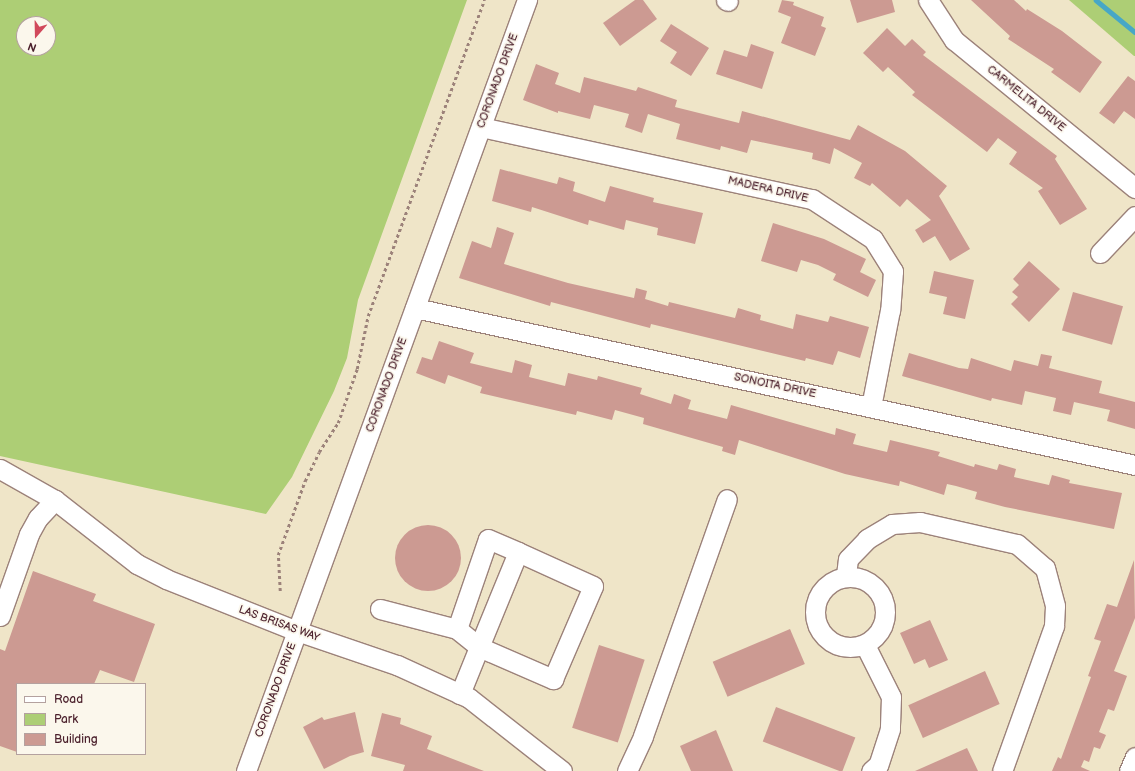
<!DOCTYPE html>
<html>
<head>
<meta charset="utf-8">
<style>
  body { margin:0 }
  #map { position:relative; width:1135px; height:771px; overflow:hidden; background:#efe5c8; font-family:"Balsamiq Sans",sans-serif }
  div>[style] { position:absolute }
  [style*='--x'] { left:calc(var(--x)*1px); top:calc(var(--y)*1px); width:calc(var(--w)*1px); rotate:calc(var(--a)*1deg) }
  .green>* { inset:0; background:#adce75 }
  .stream>* { height:4.5px; margin:-2.25px; padding:0 2.25px; transform-origin:2.25px; border-radius:2.25px; background:#47a7c6 }
  .building>* { inset:0; background:#cc9a92; transform-origin:0 0 }
  .round { border-radius:50% }
  .path>* { height:2.5px; margin-top:-1.25px; transform-origin:0; background:repeating-linear-gradient(90deg,#9c827a 0 3px,transparent 0 6px) }
  .roads { filter:drop-shadow(1px 0 #9c827a) drop-shadow(-1px 0 #9c827a) drop-shadow(0 1px #9c827a) drop-shadow(0 -1px #9c827a) }
  .minor>* { height:19px; margin:-9.5px; padding:0 9.5px; transform-origin:9.5px; border-radius:9.5px; background:#fff }
  .minor>.ring { margin:-9.5px; padding:0; box-sizing:content-box; background:none; border:19px solid #fff; border-radius:50% }
  span { translate:-50% -50%; white-space:nowrap; text-align:center; line-height:1.15; -webkit-text-stroke:3.5px #fbf7ec; paint-order:stroke }
  .street-label { font-size:11px; color:#4a1f2b }
  .legend { position:absolute; left:16px; top:683px; width:130px; height:72px; box-sizing:border-box; background:#fbf7ec; border:1px solid #b4a19f; margin:0; padding:5px 7px; list-style:none; font-size:12px; color:#4a1f2b }
  .legend li { display:flex; align-items:center; gap:8px; height:20px }
  .legend b { width:20px; border:1px solid #b4a19f }
  .north { position:absolute; left:16px; top:16px; width:40px; height:40px; box-sizing:border-box; background:#fbf7ec; border:1px solid #b4a19f; border-radius:50%; rotate:200deg; font-size:11px; font-weight:700; line-height:16px; text-align:center; color:#4a1f2b }
  .north::after { content:''; display:block; margin:auto; width:14px; height:18px; background:#d1495b; clip-path:polygon(50% 0,100% 100%,50% 72%,0 100%) }
</style>
</head>
<body>
<div id="map">
  <div class="green">
    <div style="clip-path:polygon(evenodd,0 0,467px 0,358px 300px,347px 358px,334px 391px,292px 477px,266px 514px,0 456px,0 0,24px 24px,48px 24px,48px 48px,24px 48px,24px 24px)"></div>
    <div style="clip-path:polygon(1069px 0,1135px 0,1135px 56px,1134px 56px)"></div>
  </div>
  <div class="stream">
    <div style="--x:1096;--y:0;--w:50;--a:39.4"></div>
  </div>
  <div class="building">
    <div style="clip-path:polygon(635px 0,643px 0,657px 19px,620px 46px,603px 23px)"></div>
    <div style="clip-path:polygon(782px 0,794px 2px,793px 5px,824px 17px,821px 26px,826px 28px,815px 56px,781px 43px,791px 17px,778px 12px)"></div>
    <div style="clip-path:polygon(850px 0,892px 0,895px 12px,857px 23px)"></div>
    <div style="clip-path:polygon(971px 0,1014px 0,1026px 11px,1027px 9px,1062px 31px,1102px 62px,1080px 93px,1051px 72px,1054px 69px,1008px 39px,1010px 36px)"></div>
    <div style="clip-path:polygon(671px 24px,709px 48px,691px 76px,670px 63px,677px 52px,660px 41px)"></div>
    <div style="clip-path:polygon(887px 28px,905px 46px,912px 39px,926px 52px,923px 55px,1057px 156px,1055px 159px,1087px 209px,1060px 225px,1038px 191px,1043px 188px,1009px 164px,1017px 152px,998px 138px,987px 152px,912px 95px,915px 92px,888px 67px,883px 72px,863px 53px)"></div>
    <div style="clip-path:polygon(751px 44px,774px 52px,762px 89px,716px 74px,724px 50px,747px 57px)"></div>
    <div style="clip-path:polygon(536px 64px,559px 73px,555px 84px,580px 93px,584px 77px,636px 91px,638px 87px,677px 100px,675px 107px,739px 123px,742px 111px,850px 140px,858px 125px,905px 151px,947px 186px,939px 196px,970px 249px,950px 261px,935px 236px,923px 243px,915px 230px,931px 220px,907px 199px,900px 207px,872px 183px,870px 186px,854px 178px,862px 163px,834px 148px,830px 164px,812px 159px,813px 153px,751px 140px,747px 153px,721px 146px,720px 150px,676px 139px,680px 124px,648px 114px,642px 133px,625px 127px,629px 114px,594px 105px,590px 119px,558px 111px,558px 113px,523px 100px)"></div>
    <div style="clip-path:polygon(1128px 76px,1135px 81px,1135px 119px,1124px 111px,1114px 124px,1099px 113px)"></div>
    <div style="clip-path:polygon(500px 169px,557px 184px,559px 177px,575px 182px,573px 191px,605px 202px,610px 186px,654px 198px,653px 202px,703px 213px,695px 244px,657px 235px,658px 228px,626px 220px,624px 230px,589px 220px,588px 225px,532px 207px,531px 212px,492px 201px)"></div>
    <div style="clip-path:polygon(773px 223px,824px 239px,866px 259px,860px 272px,876px 280px,868px 297px,833px 280px,836px 274px,818px 265px,801px 260px,797px 272px,761px 261px)"></div>
    <div style="clip-path:polygon(497px 227px,514px 233px,504px 264px,568px 283px,634px 298px,636px 288px,647px 291px,645px 299px,668px 306px,669px 302px,735px 318px,738px 308px,761px 315px,760px 320px,793px 329px,796px 314px,828px 322px,830px 316px,869px 327px,860px 358px,838px 351px,833px 365px,806px 358px,805px 361px,651px 324px,650px 328px,551px 302px,550px 306px,459px 278px,472px 241px,491px 248px)"></div>
    <div style="clip-path:polygon(1029px 261px,1060px 289px,1029px 322px,1011px 304px,1018px 297px,1012px 292px,1019px 285px,1013px 279px)"></div>
    <div style="clip-path:polygon(934px 271px,974px 280px,965px 319px,943px 314px,947px 297px,929px 293px)"></div>
    <div style="left:1073px;top:292px;width:52px;height:40px;rotate:16deg"></div>
    <div style="clip-path:polygon(439px 341px,474px 353px,470px 363px,512px 373px,515px 360px,532px 365px,529px 377px,565px 386px,568px 373px,597px 380px,598px 376px,642px 388px,640px 394px,671px 404px,674px 394px,691px 400px,688px 409px,727px 419px,731px 405px,835px 435px,836px 428px,856px 434px,853px 444px,887px 452px,890px 440px,940px 452px,938px 456px,974px 467px,975px 464px,997px 470px,999px 464px,1016px 469px,1014px 477px,1049px 485px,1052px 475px,1070px 480px,1069px 483px,1122px 493px,1114px 529px,1005px 507px,975px 499px,977px 492px,956px 486px,947px 484px,944px 495px,900px 481px,899px 486px,845px 474px,739px 440px,735px 455px,722px 451px,723px 447px,643px 424px,644px 418px,615px 410px,612px 420px,577px 411px,576px 415px,480px 393px,482px 387px,448px 375px,445px 384px,416px 373px,422px 357px,432px 360px)"></div>
    <div style="clip-path:polygon(909px 353px,959px 368px,968px 369px,971px 358px,1011px 371px,1014px 360px,1038px 366px,1041px 354px,1052px 356px,1049px 368px,1102px 381px,1099px 393px,1135px 402px,1135px 429px,1107px 421px,1110px 410px,1074px 402px,1071px 415px,1053px 411px,1056px 398px,1025px 391px,1022px 405px,992px 398px,991px 401px,902px 376px)"></div>
    <div class="round" style="left:395px;top:525px;width:66px;height:66px"></div>
    <div style="clip-path:polygon(1134px 560px,1135px 618px,1114px 671px,1127px 676px,1114px 711px,1108px 709px,1099px 732px,1106px 735px,1100px 749px,1094px 747px,1089px 762px,1084px 760px,1081px 767px,1090px 771px,1052px 771px,1058px 757px,1061px 759px,1091px 677px,1088px 676px,1101px 641px,1094px 639px,1107px 604px,1117px 607px)"></div>
    <div style="clip-path:polygon(33px 571px,96px 594px,93px 601px,155px 624px,134px 682px,100px 670px,94px 684px,17px 684px,17px 752px,0 746px,0 649px,5px 651px)"></div>
    <div style="clip-path:polygon(930px 620px,948px 660px,929px 668px,925px 659px,914px 664px,900px 633px)"></div>
    <div style="left:790px;top:629px;width:38px;height:84px;rotate:67deg"></div>
    <div style="left:599px;top:645px;width:48px;height:87px;rotate:18deg"></div>
    <div style="left:985px;top:671px;width:36px;height:84px;rotate:66deg"></div>
    <div style="left:776px;top:707px;width:85px;height:37px;rotate:21deg"></div>
    <div style="clip-path:polygon(355px 712px,364px 752px,350px 756px,324px 769px,303px 727px,322px 717px,324px 720px)"></div>
    <div style="clip-path:polygon(382px 713px,401px 718px,400px 724px,432px 736px,427px 749px,484px 771px,403px 771px,405px 765px,371px 756px)"></div>
    <div style="clip-path:polygon(716px 730px,733px 771px,691px 771px,680px 746px)"></div>
    <div style="clip-path:polygon(967px 748px,978px 771px,915px 771px)"></div>
  </div>
  <div class="path">
    <div style="--x:280;--y:591;--w:36;--a:-93"></div>
    <div style="--x:278;--y:555;--w:79;--a:-70"></div>
    <div style="--x:305;--y:481;--w:32;--a:-64"></div>
    <div style="--x:319;--y:452;--w:35;--a:-57"></div>
    <div style="--x:338;--y:423;--w:57;--a:-70.6"></div>
    <div style="--x:357;--y:369;--w:54;--a:-78.3"></div>
    <div style="--x:368;--y:316;--w:337;--a:-69.8"></div>
  </div>
  <div class="roads">
    <div class="minor">
      <div style="--x:726;--y:0;--w:2;--a:27"></div>
      <div style="--x:928;--y:0;--w:48;--a:57"></div>
      <div style="--x:954;--y:40;--w:234;--a:39.3"></div>
      <div style="--x:481;--y:127;--w:339;--a:12.3"></div>
      <div style="--x:812;--y:199;--w:73;--a:33.3"></div>
      <div style="--x:873;--y:239;--w:38;--a:58"></div>
      <div style="--x:893;--y:271;--w:39;--a:94"></div>
      <div style="--x:890;--y:310;--w:99;--a:101.1"></div>
      <div style="--x:1100;--y:253;--w:51;--a:-46.6"></div>
      <div style="--x:415;--y:308;--w:737;--a:12.3"></div>
      <div style="--x:0;--y:469;--w:63;--a:29.4"></div>
      <div style="--x:55;--y:500;--w:104;--a:38"></div>
      <div style="--x:137;--y:564;--w:33;--a:27"></div>
      <div style="--x:166;--y:579;--w:141;--a:21.7"></div>
      <div style="--x:297;--y:631;--w:106;--a:18.8"></div>
      <div style="--x:397;--y:665;--w:79;--a:24.6"></div>
      <div style="--x:469;--y:698;--w:118;--a:38.1"></div>
      <div style="--x:846;--y:575;--w:16;--a:-83"></div>
      <div style="--x:848;--y:559;--w:28;--a:-46"></div>
      <div style="--x:867;--y:539;--w:29;--a:-31"></div>
      <div style="--x:892;--y:524;--w:28;--a:-4"></div>
      <div style="--x:920;--y:522;--w:99;--a:12.8"></div>
      <div style="--x:1017;--y:544;--w:37;--a:41"></div>
      <div style="--x:1045;--y:568;--w:39;--a:75"></div>
      <div style="--x:1055;--y:606;--w:20;--a:93"></div>
      <div style="--x:1054;--y:626;--w:154;--a:109.7"></div>
      <div class="ring" style="left:815px;top:577px;width:51px;height:51px"></div>
      <div style="--x:380;--y:609;--w:80;--a:14.6"></div>
      <div style="--x:457;--y:629;--w:28;--a:39"></div>
      <div style="--x:479;--y:647;--w:81;--a:23.4"></div>
      <div style="--x:553;--y:679;--w:101;--a:-66.7"></div>
      <div style="--x:593;--y:586;--w:82;--a:-155.6"></div>
      <div style="--x:518;--y:552;--w:103;--a:112.3"></div>
      <div style="--x:479;--y:647;--w:51;--a:112"></div>
      <div style="--x:0;--y:616;--w:87;--a:-70.5"></div>
      <div style="--x:29;--y:534;--w:18;--a:-61"></div>
      <div style="--x:38;--y:518;--w:25;--a:-47"></div>
      <div style="--x:457;--y:629;--w:95;--a:-71"></div>
      <div style="--x:488;--y:539;--w:33;--a:23"></div>
      <div style="--x:865;--y:645;--w:58;--a:63.4"></div>
      <div style="--x:891;--y:697;--w:32;--a:92"></div>
      <div style="--x:890;--y:729;--w:38;--a:108"></div>
      <div style="--x:878;--y:765;--w:9;--a:139"></div>
      <div style="--x:246;--y:771;--w:821;--a:-69.98"></div>
      <div style="--x:627;--y:771;--w:38;--a:-65"></div>
      <div style="--x:643;--y:736;--w:251;--a:-70.5"></div>
      <div style="--x:1129;--y:771;--w:15;--a:-67"></div>
    </div>
  </div>
  <div class="street-label">
    <span style="left:498px;top:81px;rotate:-70deg">CORONADO DRIVE</span>
    <span style="left:1026px;top:99px;rotate:39deg">CARMELITA DRIVE</span>
    <span style="left:768px;top:190px;rotate:13deg">MADERA DRIVE</span>
    <span style="left:387px;top:385px;rotate:-70deg">CORONADO DRIVE</span>
    <span style="left:775px;top:386px;rotate:12deg">SONOITA DRIVE</span>
    <span style="left:279px;top:624px;rotate:20deg">LAS BRISAS WAY</span>
    <span style="left:276px;top:690px;rotate:-70deg">CORONADO DRIVE</span>
  </div>
  <ul class="legend">
  <li><b style="height:5px;background:#fff"></b>Road</li>
  <li><b style="height:11px;background:#adce75"></b>Park</li>
  <li><b style="height:11px;background:#cc9a92"></b>Building</li>
  </ul>
  <div class="north">N</div>
</div>
</body>
</html>
